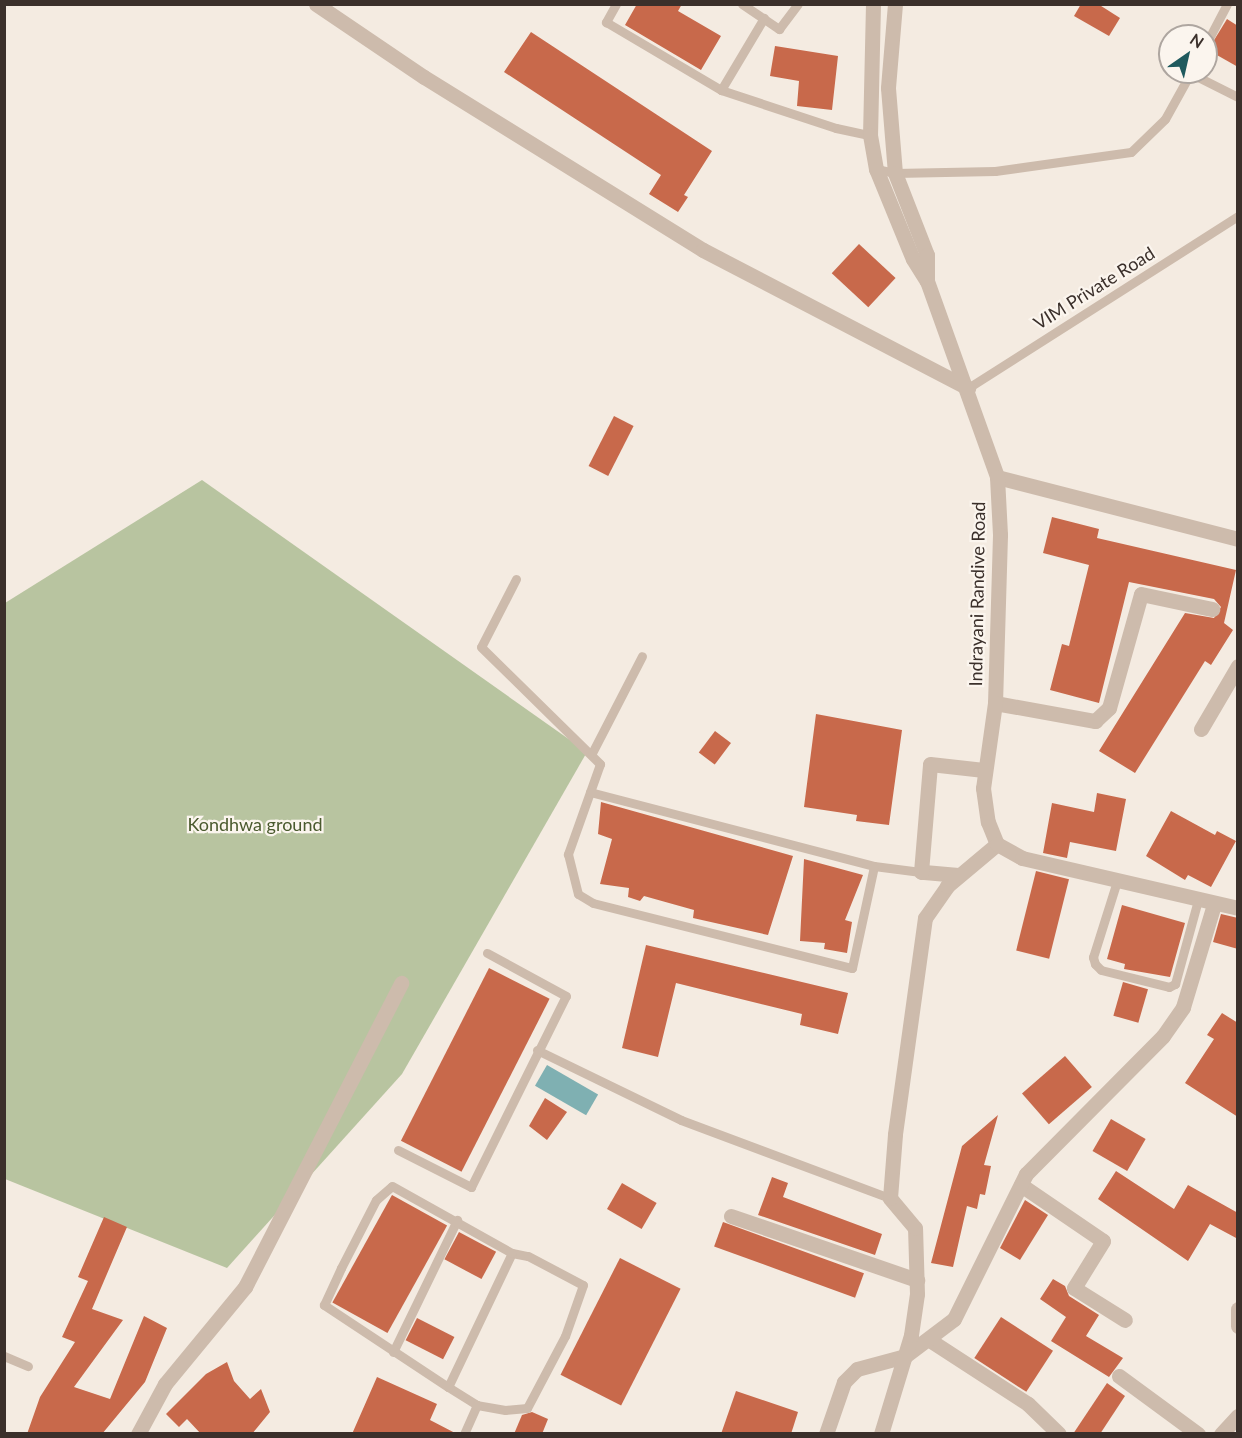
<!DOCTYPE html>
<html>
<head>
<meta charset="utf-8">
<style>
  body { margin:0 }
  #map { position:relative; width:1242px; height:1438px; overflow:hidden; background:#f4ebe1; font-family:Lato,sans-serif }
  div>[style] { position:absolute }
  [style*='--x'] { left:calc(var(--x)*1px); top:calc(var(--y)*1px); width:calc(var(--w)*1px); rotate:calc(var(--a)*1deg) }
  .green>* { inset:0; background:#b8c4a0 }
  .water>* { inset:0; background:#7fb0b2; transform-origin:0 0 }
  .building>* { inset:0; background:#c8694b; transform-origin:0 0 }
  .service>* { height:9px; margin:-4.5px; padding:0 4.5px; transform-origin:4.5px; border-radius:4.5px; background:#cdbbac }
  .minor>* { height:15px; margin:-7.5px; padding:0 7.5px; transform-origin:7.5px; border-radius:7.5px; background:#cdbbac }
  .tertiary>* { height:15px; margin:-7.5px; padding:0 7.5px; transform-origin:7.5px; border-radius:7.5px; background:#cdbbac }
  span { translate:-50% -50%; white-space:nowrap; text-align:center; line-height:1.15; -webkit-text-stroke:4.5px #fbf5ee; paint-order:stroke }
  .street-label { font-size:18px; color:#3b302b }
  .park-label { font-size:18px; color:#4a5a2e }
  .frame { position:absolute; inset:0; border:6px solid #3b302b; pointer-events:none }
  .north { position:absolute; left:1158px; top:24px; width:60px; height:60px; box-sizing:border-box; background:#fbf5ee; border:2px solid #aea6a0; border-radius:50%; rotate:34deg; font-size:16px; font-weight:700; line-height:24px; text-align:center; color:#3b302b }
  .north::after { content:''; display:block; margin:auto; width:21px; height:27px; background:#1f5a5e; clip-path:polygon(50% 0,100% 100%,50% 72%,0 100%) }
</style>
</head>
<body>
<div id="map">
  <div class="green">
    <div style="clip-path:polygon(202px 480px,587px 752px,402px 1074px,227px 1268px,5px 1179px,5px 603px)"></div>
  </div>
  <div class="water">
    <div style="left:547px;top:1065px;width:59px;height:24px;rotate:30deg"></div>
  </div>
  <div class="building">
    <div style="clip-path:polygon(637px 4px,682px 4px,678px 11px,721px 36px,701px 70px,625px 25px)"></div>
    <div style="clip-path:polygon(1081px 4px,1098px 4px,1120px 18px,1109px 36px,1074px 16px)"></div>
    <div style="clip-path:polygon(1227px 19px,1238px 26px,1238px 67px,1208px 50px)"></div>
    <div style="clip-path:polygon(531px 32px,712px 151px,684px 195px,688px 197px,678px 212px,649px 194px,661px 175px,504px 72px)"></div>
    <div style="clip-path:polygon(775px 46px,838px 56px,832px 110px,797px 106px,799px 81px,770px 76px)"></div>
    <div style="left:859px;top:244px;width:50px;height:40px;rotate:43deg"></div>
    <div style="left:614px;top:416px;width:22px;height:56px;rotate:27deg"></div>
    <div style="clip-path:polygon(1052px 517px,1099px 529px,1097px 538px,1236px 570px,1224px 623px,1233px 630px,1211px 665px,1205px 661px,1135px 773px,1099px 751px,1185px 613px,1214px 618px,1221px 607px,1214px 599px,1129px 582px,1099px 703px,1050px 690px,1062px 644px,1069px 646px,1089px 565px,1043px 553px)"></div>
    <div style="clip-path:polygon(816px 714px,902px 730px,889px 825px,856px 821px,857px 815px,804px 807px)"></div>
    <div style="left:715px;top:731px;width:20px;height:27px;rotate:37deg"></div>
    <div style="clip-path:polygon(1097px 793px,1126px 799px,1116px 851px,1070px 842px,1067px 858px,1043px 853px,1052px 803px,1094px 812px)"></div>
    <div style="clip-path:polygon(601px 802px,793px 856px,768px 935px,693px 918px,694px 910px,644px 896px,640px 901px,628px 897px,629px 888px,600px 884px,612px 839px,598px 834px)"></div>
    <div style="clip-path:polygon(1171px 811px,1215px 835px,1217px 831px,1236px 841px,1211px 887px,1188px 875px,1185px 880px,1146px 856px)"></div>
    <div style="clip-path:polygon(804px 859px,863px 875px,845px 920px,852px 922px,847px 953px,824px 949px,825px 943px,800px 941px)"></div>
    <div style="left:1036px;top:871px;width:34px;height:82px;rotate:14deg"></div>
    <div style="clip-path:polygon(1122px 905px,1185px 923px,1170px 977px,1124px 969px,1125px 964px,1107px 959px)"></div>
    <div style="clip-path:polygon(1221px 914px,1238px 918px,1238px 949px,1213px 942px)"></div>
    <div style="clip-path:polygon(646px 945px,848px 993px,838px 1034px,800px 1025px,802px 1014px,676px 983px,658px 1057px,622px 1048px)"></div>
    <div style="left:489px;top:968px;width:68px;height:194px;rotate:27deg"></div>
    <div style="left:1123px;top:982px;width:26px;height:35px;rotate:16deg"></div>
    <div style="clip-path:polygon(1222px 1013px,1238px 1023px,1238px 1117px,1185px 1083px,1214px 1039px,1207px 1035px)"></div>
    <div style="left:1065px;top:1056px;width:41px;height:57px;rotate:49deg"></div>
    <div style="clip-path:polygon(545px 1098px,567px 1112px,547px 1140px,529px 1126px)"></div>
    <div style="clip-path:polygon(998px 1115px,984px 1165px,991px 1166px,985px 1195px,980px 1194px,977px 1209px,967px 1206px,953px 1267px,931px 1263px,962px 1146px)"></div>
    <div style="left:1111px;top:1119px;width:40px;height:37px;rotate:30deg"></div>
    <div style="clip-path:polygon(1116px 1171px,1174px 1209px,1188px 1185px,1238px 1213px,1238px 1239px,1210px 1224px,1188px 1261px,1098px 1199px)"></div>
    <div style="clip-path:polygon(772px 1177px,788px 1183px,783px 1197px,882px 1234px,875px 1255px,758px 1215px)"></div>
    <div style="left:622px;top:1183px;width:40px;height:30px;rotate:30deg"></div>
    <div style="left:392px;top:1195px;width:63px;height:123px;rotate:29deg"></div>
    <div style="clip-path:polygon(1025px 1200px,1048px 1215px,1020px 1260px,1000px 1248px)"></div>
    <div style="clip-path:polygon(104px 1217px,127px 1227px,92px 1309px,123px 1320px,74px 1387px,110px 1399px,144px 1316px,167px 1328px,145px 1382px,102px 1434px,27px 1434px,40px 1397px,75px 1342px,62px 1337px,88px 1281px,78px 1277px)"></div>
    <div style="left:723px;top:1222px;width:150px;height:26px;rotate:20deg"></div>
    <div style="left:459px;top:1232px;width:42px;height:31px;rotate:28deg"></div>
    <div style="left:620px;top:1258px;width:68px;height:131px;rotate:27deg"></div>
    <div style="clip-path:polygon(1053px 1279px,1065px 1286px,1069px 1296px,1099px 1315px,1086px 1336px,1123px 1358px,1109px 1377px,1051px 1341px,1066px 1317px,1040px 1299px)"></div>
    <div style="left:1001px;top:1317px;width:62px;height:49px;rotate:33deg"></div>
    <div style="left:417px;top:1318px;width:42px;height:25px;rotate:27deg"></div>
    <div style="clip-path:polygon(227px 1362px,234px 1381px,250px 1399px,261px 1389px,270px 1412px,252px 1434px,201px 1434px,187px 1419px,179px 1427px,166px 1414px,206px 1374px)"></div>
    <div style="clip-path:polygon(377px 1377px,437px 1404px,430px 1420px,457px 1434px,352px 1434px)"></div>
    <div style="clip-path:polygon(1107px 1383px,1125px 1396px,1100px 1434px,1073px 1434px)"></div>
    <div style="clip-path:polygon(736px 1391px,798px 1412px,791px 1434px,721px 1434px)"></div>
    <div style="clip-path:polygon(532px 1412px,548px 1419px,542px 1434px,514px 1434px,522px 1415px)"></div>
  </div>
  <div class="service">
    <div style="--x:616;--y:4;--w:21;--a:119"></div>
    <div style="--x:606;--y:22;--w:134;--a:30.6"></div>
    <div style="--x:721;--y:90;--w:121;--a:18.3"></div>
    <div style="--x:836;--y:128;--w:35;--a:12"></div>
    <div style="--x:742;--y:4;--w:45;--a:34"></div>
    <div style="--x:779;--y:29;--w:31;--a:-53"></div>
    <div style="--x:1206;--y:44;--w:45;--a:-62.3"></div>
    <div style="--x:1190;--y:73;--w:54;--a:26.6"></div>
    <div style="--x:721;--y:90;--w:84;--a:-59.2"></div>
    <div style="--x:876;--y:169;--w:19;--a:12"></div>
    <div style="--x:895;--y:173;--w:100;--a:-1.1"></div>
    <div style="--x:995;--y:171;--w:137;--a:-8"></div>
    <div style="--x:1131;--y:152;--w:47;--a:-44.1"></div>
    <div style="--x:1165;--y:119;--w:54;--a:-61"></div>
    <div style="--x:968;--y:388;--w:320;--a:-32.5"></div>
    <div style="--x:516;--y:579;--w:76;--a:117.2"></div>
    <div style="--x:481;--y:647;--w:167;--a:44.5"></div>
    <div style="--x:600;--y:764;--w:96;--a:109.6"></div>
    <div style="--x:568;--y:854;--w:41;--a:76"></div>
    <div style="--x:578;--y:894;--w:17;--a:31"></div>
    <div style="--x:593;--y:903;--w:267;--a:14.1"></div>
    <div style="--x:852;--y:968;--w:104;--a:-77.8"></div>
    <div style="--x:874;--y:866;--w:47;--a:7.3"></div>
    <div style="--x:592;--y:753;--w:109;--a:-62.7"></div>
    <div style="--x:590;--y:792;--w:293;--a:14.6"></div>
    <div style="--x:1117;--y:881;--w:80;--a:107.5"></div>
    <div style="--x:1093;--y:957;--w:7;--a:74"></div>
    <div style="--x:1095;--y:964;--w:8;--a:45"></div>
    <div style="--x:1101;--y:970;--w:70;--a:14"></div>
    <div style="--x:1169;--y:987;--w:7;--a:-27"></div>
    <div style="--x:1175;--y:984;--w:87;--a:-74.7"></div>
    <div style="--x:537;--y:1050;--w:160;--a:25.9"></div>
    <div style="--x:681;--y:1120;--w:223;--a:20.5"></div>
    <div style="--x:398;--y:1150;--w:82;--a:26.9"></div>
    <div style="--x:471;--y:1187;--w:213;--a:-63.6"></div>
    <div style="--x:566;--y:996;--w:90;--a:-151.4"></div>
    <div style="--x:512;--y:1253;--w:16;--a:11"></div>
    <div style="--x:528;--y:1256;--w:62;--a:27.8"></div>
    <div style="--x:583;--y:1285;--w:54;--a:109.4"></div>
    <div style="--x:565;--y:1336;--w:81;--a:117.8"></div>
    <div style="--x:527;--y:1408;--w:22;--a:175"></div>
    <div style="--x:505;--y:1410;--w:28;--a:-170"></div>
    <div style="--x:477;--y:1405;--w:34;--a:-148"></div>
    <div style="--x:448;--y:1387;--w:148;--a:-64.5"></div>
    <div style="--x:393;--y:1352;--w:147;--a:-64.1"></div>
    <div style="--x:4;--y:1356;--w:26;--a:23"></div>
    <div style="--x:448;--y:1387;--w:149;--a:-146.5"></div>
    <div style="--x:324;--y:1305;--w:41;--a:-65.3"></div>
    <div style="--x:341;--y:1268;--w:76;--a:-62.8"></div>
    <div style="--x:376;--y:1200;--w:21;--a:-41"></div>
    <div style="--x:392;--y:1186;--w:137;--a:29.2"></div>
    <div style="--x:464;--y:1434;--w:32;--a:-66"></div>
  </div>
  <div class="minor">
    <div style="--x:997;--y:477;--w:249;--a:14.4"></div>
    <div style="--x:995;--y:703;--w:102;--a:10.2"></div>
    <div style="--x:1095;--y:721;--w:19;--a:-43"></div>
    <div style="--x:1109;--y:708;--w:118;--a:-74.3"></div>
    <div style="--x:1141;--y:594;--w:73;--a:11.9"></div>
    <div style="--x:1201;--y:729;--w:73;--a:-59.6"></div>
    <div style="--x:958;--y:875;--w:37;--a:-175"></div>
    <div style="--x:921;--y:872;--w:108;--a:-85.2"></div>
    <div style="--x:930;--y:764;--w:54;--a:6.3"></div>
    <div style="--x:1021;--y:1185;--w:99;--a:34.3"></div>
    <div style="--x:1103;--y:1241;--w:55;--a:121.7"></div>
    <div style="--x:1074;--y:1288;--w:60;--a:32.1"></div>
    <div style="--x:731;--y:1216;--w:197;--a:19"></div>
    <div style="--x:1238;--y:1309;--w:17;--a:90"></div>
    <div style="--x:928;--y:1339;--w:119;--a:33"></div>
    <div style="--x:1028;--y:1404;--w:43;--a:44.1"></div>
    <div style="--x:1119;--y:1376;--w:98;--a:36.3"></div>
    <div style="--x:138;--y:1434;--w:57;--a:-61.6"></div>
    <div style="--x:165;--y:1384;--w:126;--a:-50.5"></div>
    <div style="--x:245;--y:1287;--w:342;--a:-62.8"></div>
    <div style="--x:826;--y:1434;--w:55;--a:-70.9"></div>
    <div style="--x:844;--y:1382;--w:18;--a:-45"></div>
    <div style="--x:857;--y:1369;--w:50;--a:-15.2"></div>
    <div style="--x:905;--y:1356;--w:61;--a:-37.1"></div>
    <div style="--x:954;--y:1319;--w:162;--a:-63.6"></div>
    <div style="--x:1026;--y:1174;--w:194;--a:-45.2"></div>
    <div style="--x:1163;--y:1036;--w:35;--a:-55"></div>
    <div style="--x:1183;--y:1007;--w:108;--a:-73.2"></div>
    <div style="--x:881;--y:1434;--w:103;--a:-73.1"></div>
    <div style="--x:911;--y:1335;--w:41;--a:-81.7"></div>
    <div style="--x:917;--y:1294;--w:66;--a:-91.7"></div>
    <div style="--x:915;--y:1228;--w:39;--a:-130"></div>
    <div style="--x:890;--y:1198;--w:64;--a:-85.5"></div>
    <div style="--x:895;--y:1134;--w:218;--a:-82.1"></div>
    <div style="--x:925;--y:918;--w:39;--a:-55"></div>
    <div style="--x:947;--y:886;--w:65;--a:-40"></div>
    <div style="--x:1221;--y:1434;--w:25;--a:-47"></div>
  </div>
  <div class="tertiary">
    <div style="--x:316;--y:4;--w:130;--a:34.1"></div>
    <div style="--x:424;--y:77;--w:328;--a:31.8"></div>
    <div style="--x:703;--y:250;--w:299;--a:27.5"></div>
    <div style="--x:873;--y:4;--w:131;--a:91.3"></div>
    <div style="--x:870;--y:135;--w:35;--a:80"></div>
    <div style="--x:876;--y:169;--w:97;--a:67.7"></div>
    <div style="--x:913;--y:259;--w:26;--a:58"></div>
    <div style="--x:927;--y:281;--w:208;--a:70.3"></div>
    <div style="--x:997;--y:477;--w:58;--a:87"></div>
    <div style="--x:1000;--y:535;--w:168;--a:91.7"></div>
    <div style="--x:995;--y:703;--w:86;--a:98"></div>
    <div style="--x:983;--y:788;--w:34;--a:82"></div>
    <div style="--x:988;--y:822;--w:24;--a:68"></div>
    <div style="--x:997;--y:844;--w:29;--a:29"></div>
    <div style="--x:1022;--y:858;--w:222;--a:13"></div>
    <div style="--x:895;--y:4;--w:84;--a:94.8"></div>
    <div style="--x:888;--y:88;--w:85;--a:85.3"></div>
    <div style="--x:895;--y:173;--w:88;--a:68.7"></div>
    <div style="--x:927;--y:255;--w:26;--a:90"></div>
  </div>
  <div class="street-label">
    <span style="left:1094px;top:288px;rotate:-32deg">VIM Private Road</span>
    <span style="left:977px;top:594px;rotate:-89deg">Indrayani Randive Road</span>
  </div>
  <div class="park-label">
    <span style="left:255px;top:824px">Kondhwa ground</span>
  </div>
  <div class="frame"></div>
  <div class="north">N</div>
</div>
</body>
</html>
